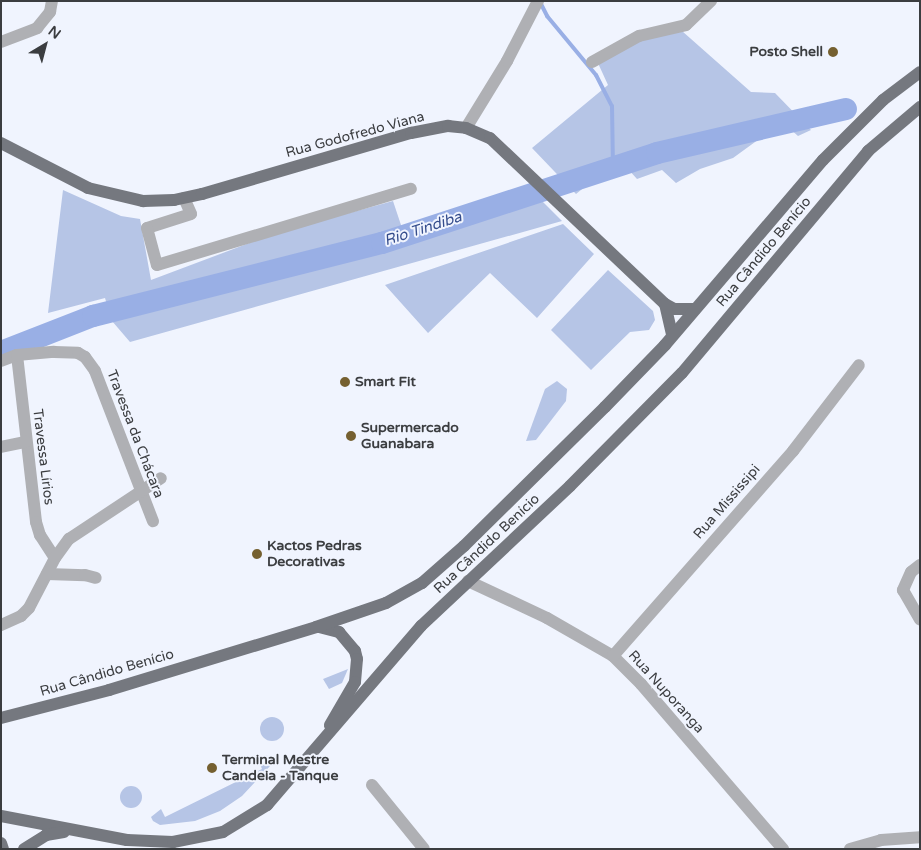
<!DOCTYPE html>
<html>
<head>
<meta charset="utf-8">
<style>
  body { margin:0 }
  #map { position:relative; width:921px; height:850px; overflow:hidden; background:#f0f4fe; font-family:"Varela Round",sans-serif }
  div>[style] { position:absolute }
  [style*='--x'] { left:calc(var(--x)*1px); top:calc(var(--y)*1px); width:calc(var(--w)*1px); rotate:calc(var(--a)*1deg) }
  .green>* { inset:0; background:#b6c5e6 }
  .round { border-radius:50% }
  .stream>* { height:4px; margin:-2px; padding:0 2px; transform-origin:2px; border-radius:2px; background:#99afe5 }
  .river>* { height:22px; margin:-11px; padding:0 11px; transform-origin:11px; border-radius:11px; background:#99afe5 }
  .minor>* { height:12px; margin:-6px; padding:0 6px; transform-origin:6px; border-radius:6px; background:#afb0b4 }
  .major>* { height:12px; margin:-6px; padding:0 6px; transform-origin:6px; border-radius:6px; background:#75787f }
  .dots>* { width:14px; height:14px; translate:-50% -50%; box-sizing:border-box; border:2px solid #f0f4fe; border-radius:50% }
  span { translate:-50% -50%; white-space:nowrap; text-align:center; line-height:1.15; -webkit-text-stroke:4px #f0f4fe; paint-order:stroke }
  .poi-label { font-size:14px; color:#3b3d40; font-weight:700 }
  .right { translate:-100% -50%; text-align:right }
  .left { translate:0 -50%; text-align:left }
  .street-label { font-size:14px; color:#3b3d40 }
  .water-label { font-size:15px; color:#344c8c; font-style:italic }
  .frame { position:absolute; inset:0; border:2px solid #3b3d40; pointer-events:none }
  .north { position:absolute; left:20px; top:20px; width:50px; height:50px; -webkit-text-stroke:4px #f0f4fe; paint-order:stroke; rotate:37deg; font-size:14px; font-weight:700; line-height:20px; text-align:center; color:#3b3d40 }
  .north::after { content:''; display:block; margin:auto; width:18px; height:22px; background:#3b3d40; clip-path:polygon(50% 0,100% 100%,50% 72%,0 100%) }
</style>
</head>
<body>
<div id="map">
  <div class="green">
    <div style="clip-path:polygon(682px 31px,751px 92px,775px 93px,811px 130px,798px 136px,789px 128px,766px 134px,733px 158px,700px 169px,676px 183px,662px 170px,637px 179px,619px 159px,576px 194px,532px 148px,608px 85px,597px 61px,640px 39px)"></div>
    <div style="clip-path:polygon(63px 190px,121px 216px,140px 219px,151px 280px,276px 233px,393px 201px,406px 240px,541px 200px,562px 221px,130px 342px,112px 321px,105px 298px,48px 313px)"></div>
    <div style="clip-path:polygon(563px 224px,594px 254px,537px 318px,490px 273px,428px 333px,385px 285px)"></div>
    <div style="clip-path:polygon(608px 270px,653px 311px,655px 320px,649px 330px,630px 332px,591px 370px,551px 330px)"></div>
    <div style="clip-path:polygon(557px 381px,567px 389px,566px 401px,536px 440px,526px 441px,545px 389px)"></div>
    <div style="clip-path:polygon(348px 669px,342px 683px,329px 689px,323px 679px)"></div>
    <div class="round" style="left:260px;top:717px;width:24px;height:24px"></div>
    <div style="clip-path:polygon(265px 755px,273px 758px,271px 765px,242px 796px,220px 811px,195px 821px,160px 825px,153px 821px,151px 817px,161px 809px,165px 817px,262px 769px,258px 759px)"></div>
    <div class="round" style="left:120px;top:786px;width:22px;height:22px"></div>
  </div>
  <div class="stream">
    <div style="--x:540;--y:2;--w:16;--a:63"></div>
    <div style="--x:547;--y:16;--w:77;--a:50.3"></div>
    <div style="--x:596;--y:75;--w:35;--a:63"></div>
    <div style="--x:612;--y:106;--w:61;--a:89.1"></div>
  </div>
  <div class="river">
    <div style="--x:1;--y:352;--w:99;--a:-21.4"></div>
    <div style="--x:93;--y:316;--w:298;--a:-14.2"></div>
    <div style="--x:382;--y:243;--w:289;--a:-18.1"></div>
    <div style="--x:657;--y:153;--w:194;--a:-13.1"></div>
  </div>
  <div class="minor">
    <div style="--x:1;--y:42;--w:39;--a:-21"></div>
    <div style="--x:37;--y:28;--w:21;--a:-51"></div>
    <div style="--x:50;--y:12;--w:11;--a:-80"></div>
    <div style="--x:592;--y:62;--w:54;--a:-29"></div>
    <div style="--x:639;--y:36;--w:48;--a:-13.2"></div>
    <div style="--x:686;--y:25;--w:35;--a:-44"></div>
    <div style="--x:466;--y:128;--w:79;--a:-58.5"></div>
    <div style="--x:507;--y:61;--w:68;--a:-62.7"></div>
    <div style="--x:184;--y:198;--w:17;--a:66"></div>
    <div style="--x:191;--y:214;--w:46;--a:162.3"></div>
    <div style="--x:147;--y:228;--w:38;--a:75"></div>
    <div style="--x:157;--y:265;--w:265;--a:-16.7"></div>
    <div style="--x:17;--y:355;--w:168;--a:83.5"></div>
    <div style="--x:36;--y:522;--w:14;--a:73"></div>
    <div style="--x:40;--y:535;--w:27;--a:57"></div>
    <div style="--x:1;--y:361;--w:17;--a:-21"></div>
    <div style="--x:17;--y:355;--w:37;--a:-5"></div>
    <div style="--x:54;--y:352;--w:24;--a:2"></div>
    <div style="--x:78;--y:353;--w:8;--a:30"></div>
    <div style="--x:85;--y:357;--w:17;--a:54"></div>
    <div style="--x:95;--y:371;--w:161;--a:68.9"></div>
    <div style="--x:1;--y:447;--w:25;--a:-12"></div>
    <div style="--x:920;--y:565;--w:11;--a:142"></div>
    <div style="--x:911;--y:572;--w:20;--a:114"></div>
    <div style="--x:903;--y:590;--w:34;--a:60"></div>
    <div style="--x:47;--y:574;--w:38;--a:2"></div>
    <div style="--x:85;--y:575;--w:11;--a:15"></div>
    <div style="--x:468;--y:581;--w:87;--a:25.1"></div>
    <div style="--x:547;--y:618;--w:76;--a:29.9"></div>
    <div style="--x:613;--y:656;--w:40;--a:45"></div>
    <div style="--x:641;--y:684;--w:218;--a:49.3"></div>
    <div style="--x:1;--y:625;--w:22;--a:-24"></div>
    <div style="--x:21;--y:616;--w:11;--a:-45"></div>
    <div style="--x:29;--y:608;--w:56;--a:-62.5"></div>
    <div style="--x:55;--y:558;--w:24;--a:-54"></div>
    <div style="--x:69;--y:539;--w:110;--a:-33.5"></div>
    <div style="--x:613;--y:656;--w:273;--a:-48.7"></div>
    <div style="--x:793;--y:451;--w:108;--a:-52.5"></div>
    <div style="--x:372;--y:785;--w:82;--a:50.9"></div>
    <div style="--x:850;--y:849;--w:32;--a:-16"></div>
    <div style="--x:881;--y:840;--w:39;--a:-4"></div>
  </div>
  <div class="major">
    <div style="--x:1;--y:143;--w:98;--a:27.3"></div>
    <div style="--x:88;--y:188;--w:57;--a:13.3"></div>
    <div style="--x:143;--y:201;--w:31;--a:-2"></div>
    <div style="--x:174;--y:200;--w:29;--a:-12"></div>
    <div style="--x:202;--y:194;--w:218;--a:-16.3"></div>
    <div style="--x:411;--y:133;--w:38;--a:-11"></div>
    <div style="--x:448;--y:126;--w:18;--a:6"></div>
    <div style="--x:466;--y:128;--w:26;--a:23"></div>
    <div style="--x:490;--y:138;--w:241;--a:43.5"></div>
    <div style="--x:665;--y:304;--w:10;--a:29"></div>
    <div style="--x:674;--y:309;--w:21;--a:0"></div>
    <div style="--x:665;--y:304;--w:32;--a:77"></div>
    <div style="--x:319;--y:627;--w:21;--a:14"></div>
    <div style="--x:339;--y:632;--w:25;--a:50"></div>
    <div style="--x:355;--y:651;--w:8;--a:76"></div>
    <div style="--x:357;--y:659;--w:23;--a:95"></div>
    <div style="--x:355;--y:682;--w:50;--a:120.2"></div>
    <div style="--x:1;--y:718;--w:112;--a:-14.5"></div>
    <div style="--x:109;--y:690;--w:216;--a:-16.9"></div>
    <div style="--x:316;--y:627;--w:74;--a:-18.9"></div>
    <div style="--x:386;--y:603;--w:41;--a:-29.1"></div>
    <div style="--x:422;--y:583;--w:56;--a:-41.4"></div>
    <div style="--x:464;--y:546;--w:198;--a:-44.6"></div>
    <div style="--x:605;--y:407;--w:86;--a:-45.9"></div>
    <div style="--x:665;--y:345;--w:243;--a:-49.5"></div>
    <div style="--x:823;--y:160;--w:85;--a:-45"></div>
    <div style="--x:883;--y:100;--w:46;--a:-37.1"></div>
    <div style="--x:1;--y:816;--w:128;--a:10.8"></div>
    <div style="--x:127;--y:840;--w:46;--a:2.5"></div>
    <div style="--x:173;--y:842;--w:51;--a:-11.3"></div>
    <div style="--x:223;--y:832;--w:52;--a:-31.5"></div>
    <div style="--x:267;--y:805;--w:236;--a:-49.3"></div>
    <div style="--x:421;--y:626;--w:204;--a:-43.2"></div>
    <div style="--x:570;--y:486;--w:159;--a:-45.3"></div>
    <div style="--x:682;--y:373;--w:290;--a:-50"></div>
    <div style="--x:868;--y:151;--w:68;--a:-40.2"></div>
    <div style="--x:1;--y:843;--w:6;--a:72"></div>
    <div style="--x:24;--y:849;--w:26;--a:-32"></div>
    <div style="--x:46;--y:835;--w:18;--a:-9"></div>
  </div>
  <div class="dots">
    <div style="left:833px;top:52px;background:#756030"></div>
    <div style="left:345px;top:382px;background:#756030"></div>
    <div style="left:351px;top:436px;background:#756030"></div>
    <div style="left:257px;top:554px;background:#756030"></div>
    <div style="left:212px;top:768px;background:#756030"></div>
  </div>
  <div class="poi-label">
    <span class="right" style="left:823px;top:52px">Posto Shell</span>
    <span class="left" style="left:355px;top:382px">Smart Fit</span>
    <span class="left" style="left:361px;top:436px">Supermercado<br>Guanabara</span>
    <span class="left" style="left:267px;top:554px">Kactos Pedras<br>Decorativas</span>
    <span class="left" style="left:222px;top:768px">Terminal Mestre<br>Candeia - Tanque</span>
  </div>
  <div class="street-label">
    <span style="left:355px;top:135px;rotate:-15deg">Rua Godofredo Viana</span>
    <span style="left:764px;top:252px;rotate:-50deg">Rua Cândido Benício</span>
    <span style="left:135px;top:434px;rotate:69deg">Travessa da Chácara</span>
    <span style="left:43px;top:457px;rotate:83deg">Travessa Lírios</span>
    <span style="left:727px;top:502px;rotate:-49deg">Rua Mississipi</span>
    <span style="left:487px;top:544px;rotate:-43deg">Rua Cândido Benício</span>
    <span style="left:107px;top:673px;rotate:-16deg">Rua Cândido Benício</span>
    <span style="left:666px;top:692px;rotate:48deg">Rua Nuporanga</span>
  </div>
  <div class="water-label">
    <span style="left:423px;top:229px;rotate:-18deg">Rio Tindiba</span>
  </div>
  <div class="frame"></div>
  <div class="north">N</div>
</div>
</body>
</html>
